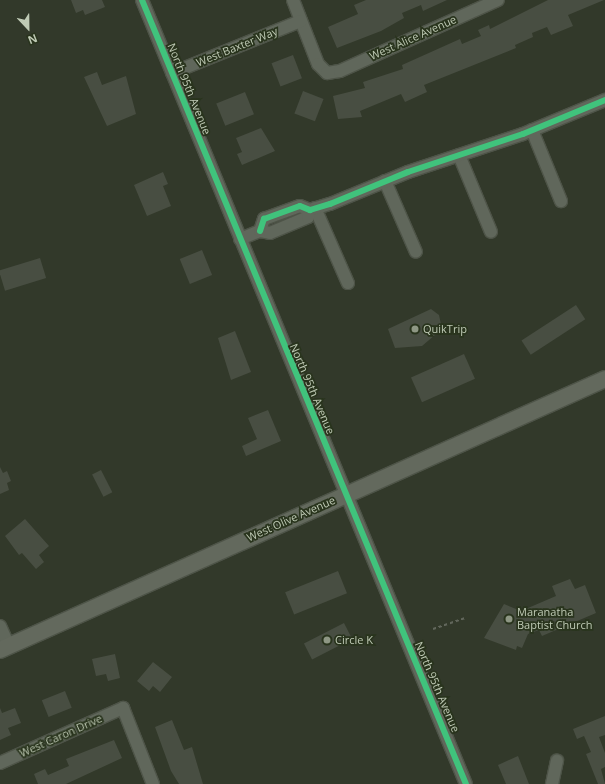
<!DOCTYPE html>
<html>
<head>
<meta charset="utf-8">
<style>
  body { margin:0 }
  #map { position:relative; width:605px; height:784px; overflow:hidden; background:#32392a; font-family:"Open Sans",sans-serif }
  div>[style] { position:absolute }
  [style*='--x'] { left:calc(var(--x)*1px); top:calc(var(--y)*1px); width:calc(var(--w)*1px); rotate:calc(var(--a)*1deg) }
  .building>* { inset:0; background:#484e42; transform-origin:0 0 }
  .path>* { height:2px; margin-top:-1px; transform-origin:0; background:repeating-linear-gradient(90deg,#61665b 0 3px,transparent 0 6px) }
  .roads { filter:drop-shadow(1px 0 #4e5448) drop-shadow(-1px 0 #4e5448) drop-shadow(0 1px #4e5448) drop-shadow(0 -1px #4e5448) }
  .minor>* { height:12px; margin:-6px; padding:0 6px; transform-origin:6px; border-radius:6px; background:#60675b }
  .major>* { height:16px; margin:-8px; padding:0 8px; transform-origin:8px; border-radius:8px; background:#63695d }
  .cycleway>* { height:6px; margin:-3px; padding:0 3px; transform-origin:3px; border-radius:3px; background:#40c37c }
  .dots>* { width:11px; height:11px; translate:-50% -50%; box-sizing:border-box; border:2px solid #29341d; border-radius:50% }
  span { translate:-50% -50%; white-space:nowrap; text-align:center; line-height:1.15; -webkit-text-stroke:3.5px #29341d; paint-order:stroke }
  .street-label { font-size:11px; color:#bfcab5 }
  .poi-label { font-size:11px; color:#bfcab5 }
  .left { translate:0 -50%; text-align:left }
  .north { position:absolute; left:8px; top:8px; width:40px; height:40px; -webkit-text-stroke:3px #29341d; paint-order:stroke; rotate:158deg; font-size:11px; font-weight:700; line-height:16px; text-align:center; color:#bfcab5 }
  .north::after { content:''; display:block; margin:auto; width:14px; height:18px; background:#bfcab5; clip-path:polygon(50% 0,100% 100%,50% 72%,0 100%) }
</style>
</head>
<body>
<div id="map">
  <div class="building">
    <div style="clip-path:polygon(71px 0,102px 0,105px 7px,85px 15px,83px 10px,76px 13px)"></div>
    <div style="clip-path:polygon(366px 0,447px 0,423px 11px,421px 5px,402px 13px,404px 18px,381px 31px,337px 48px,328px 27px,358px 14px,354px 5px)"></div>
    <div style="clip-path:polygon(548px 0,604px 0,568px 15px,573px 26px,551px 35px,547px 27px,532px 33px,533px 37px,515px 45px,516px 48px,424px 85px,427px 92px,405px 102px,401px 94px,360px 111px,362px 117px,338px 119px,333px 96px,365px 88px,363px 82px,403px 69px,402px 65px,460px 39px,462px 44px,481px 36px,478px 30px,489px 25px,490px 29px)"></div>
    <div style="left:293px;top:55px;width:25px;height:23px;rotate:69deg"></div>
    <div style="clip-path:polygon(97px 72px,102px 85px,126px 76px,136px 114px,107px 126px,84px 77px)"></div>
    <div style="left:303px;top:91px;width:22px;height:24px;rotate:21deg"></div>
    <div style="left:245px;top:92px;width:24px;height:31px;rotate:68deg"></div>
    <div style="clip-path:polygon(261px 128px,275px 151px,242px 165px,237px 154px,242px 152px,236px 138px)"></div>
    <div style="clip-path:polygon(163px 172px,168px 184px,163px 186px,171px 206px,147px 216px,134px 185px)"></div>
    <div style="left:202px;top:250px;width:27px;height:24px;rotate:68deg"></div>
    <div style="left:40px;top:258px;width:21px;height:43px;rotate:73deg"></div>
    <div style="left:576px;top:305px;width:17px;height:65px;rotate:57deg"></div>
    <div style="clip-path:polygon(431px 309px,439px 315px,442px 329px,422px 346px,395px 348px,388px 329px)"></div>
    <div style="clip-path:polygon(235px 331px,251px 372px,231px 380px,218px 338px)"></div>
    <div style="left:464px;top:354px;width:27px;height:58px;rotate:66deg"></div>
    <div style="clip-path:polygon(268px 410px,281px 441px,246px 456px,242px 446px,257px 439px,248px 418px)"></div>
    <div style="clip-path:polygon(0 467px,3px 473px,7px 471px,11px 481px,7px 483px,9px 490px,0 494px)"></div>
    <div style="left:101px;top:470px;width:25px;height:10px;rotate:63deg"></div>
    <div style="clip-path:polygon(25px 519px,49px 546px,39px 555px,44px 562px,36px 569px,22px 553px,19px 555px,5px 536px)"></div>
    <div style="left:338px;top:571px;width:24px;height:57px;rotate:68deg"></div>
    <div style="clip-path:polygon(570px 579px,575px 589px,585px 585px,596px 613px,542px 636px,539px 630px,528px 634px,522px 648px,517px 646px,516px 650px,484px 638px,504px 604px,521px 611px,556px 596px,552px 586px)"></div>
    <div style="left:344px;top:623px;width:18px;height:45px;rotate:63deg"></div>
    <div style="clip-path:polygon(115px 654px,120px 678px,108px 681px,106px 674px,96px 676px,92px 659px)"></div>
    <div style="clip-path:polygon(153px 662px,172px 677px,160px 692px,153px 686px,149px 691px,137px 681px)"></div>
    <div style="left:65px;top:691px;width:18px;height:25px;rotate:68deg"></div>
    <div style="clip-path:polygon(0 708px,2px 713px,15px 708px,21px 723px,8px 728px,11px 735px,0 740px)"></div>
    <div style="clip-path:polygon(605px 716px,605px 735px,599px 737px,605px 753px,605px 767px,601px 769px,605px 784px,598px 784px,586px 754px,591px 752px,584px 736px,577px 739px,573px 729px)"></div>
    <div style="clip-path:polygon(172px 720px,184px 750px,192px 747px,203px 784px,179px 784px,171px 771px,155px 727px)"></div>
    <div style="clip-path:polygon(114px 740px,122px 758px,66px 784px,38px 784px,34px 774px,45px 769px,48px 775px,69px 766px,66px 759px)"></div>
    <div style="clip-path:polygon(518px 756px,529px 784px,506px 784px,498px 765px)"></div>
  </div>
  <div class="path">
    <div style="--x:433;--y:629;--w:34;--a:-19"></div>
  </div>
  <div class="roads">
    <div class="minor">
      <div style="--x:142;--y:0;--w:848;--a:67.55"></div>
      <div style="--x:293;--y:0;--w:69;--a:68.7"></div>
      <div style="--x:318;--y:64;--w:13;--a:45"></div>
      <div style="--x:327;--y:73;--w:13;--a:-9"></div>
      <div style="--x:340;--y:71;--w:173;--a:-24.2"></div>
      <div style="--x:172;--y:73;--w:139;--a:-22"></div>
      <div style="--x:532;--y:130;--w:77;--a:67.8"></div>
      <div style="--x:459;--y:155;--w:83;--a:67.4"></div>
      <div style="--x:385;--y:181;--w:77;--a:66.4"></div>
      <div style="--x:315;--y:208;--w:82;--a:66.3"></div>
      <div style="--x:260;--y:231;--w:13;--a:-72"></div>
      <div style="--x:264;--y:219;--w:38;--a:-20"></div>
      <div style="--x:300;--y:206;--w:11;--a:22"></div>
      <div style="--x:310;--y:210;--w:21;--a:-17"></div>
      <div style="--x:330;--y:204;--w:84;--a:-22.3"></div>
      <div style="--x:408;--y:172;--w:121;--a:-18.3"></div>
      <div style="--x:523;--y:134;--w:89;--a:-22.5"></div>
      <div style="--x:240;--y:239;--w:22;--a:-22"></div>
      <div style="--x:260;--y:231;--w:10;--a:11"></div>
      <div style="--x:270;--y:233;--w:41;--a:-22.8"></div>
      <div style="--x:308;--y:217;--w:7;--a:-74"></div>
      <div style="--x:0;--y:626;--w:22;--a:66"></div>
      <div style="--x:0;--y:763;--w:135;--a:-24.1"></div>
      <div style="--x:123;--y:708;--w:82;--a:68.5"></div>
      <div style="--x:552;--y:784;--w:24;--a:-78"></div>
    </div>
    <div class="major">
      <div style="--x:0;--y:650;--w:663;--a:-24.13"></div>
    </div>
  </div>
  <div class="cycleway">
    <div style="--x:142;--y:0;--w:848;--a:67.55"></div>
    <div style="--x:260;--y:231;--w:13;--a:-72"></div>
    <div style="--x:264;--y:219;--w:38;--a:-20"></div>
    <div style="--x:300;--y:206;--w:11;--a:22"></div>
    <div style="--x:310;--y:210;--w:21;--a:-17"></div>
    <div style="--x:330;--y:204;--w:84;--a:-22.3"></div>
    <div style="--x:408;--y:172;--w:121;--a:-18.3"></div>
    <div style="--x:523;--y:134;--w:89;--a:-22.5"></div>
  </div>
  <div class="dots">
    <div style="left:415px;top:329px;background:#8e9784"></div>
    <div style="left:509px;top:619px;background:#8e9784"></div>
    <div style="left:327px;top:640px;background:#8e9784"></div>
  </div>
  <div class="street-label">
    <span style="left:413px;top:38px;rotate:-24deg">West Alice Avenue</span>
    <span style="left:237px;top:47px;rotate:-22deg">West Baxter Way</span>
    <span style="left:189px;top:89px;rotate:68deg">North 95th Avenue</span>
    <span style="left:312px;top:389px;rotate:67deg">North 95th Avenue</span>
    <span style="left:291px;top:519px;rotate:-24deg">West Olive Avenue</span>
    <span style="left:437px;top:687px;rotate:67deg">North 95th Avenue</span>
    <span style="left:61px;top:736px;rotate:-24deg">West Caron Drive</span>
  </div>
  <div class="poi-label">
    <span class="left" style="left:423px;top:329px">QuikTrip</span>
    <span class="left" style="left:517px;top:619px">Maranatha<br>Baptist Church</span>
    <span class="left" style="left:335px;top:640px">Circle K</span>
  </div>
  <div class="north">N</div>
</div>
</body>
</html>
